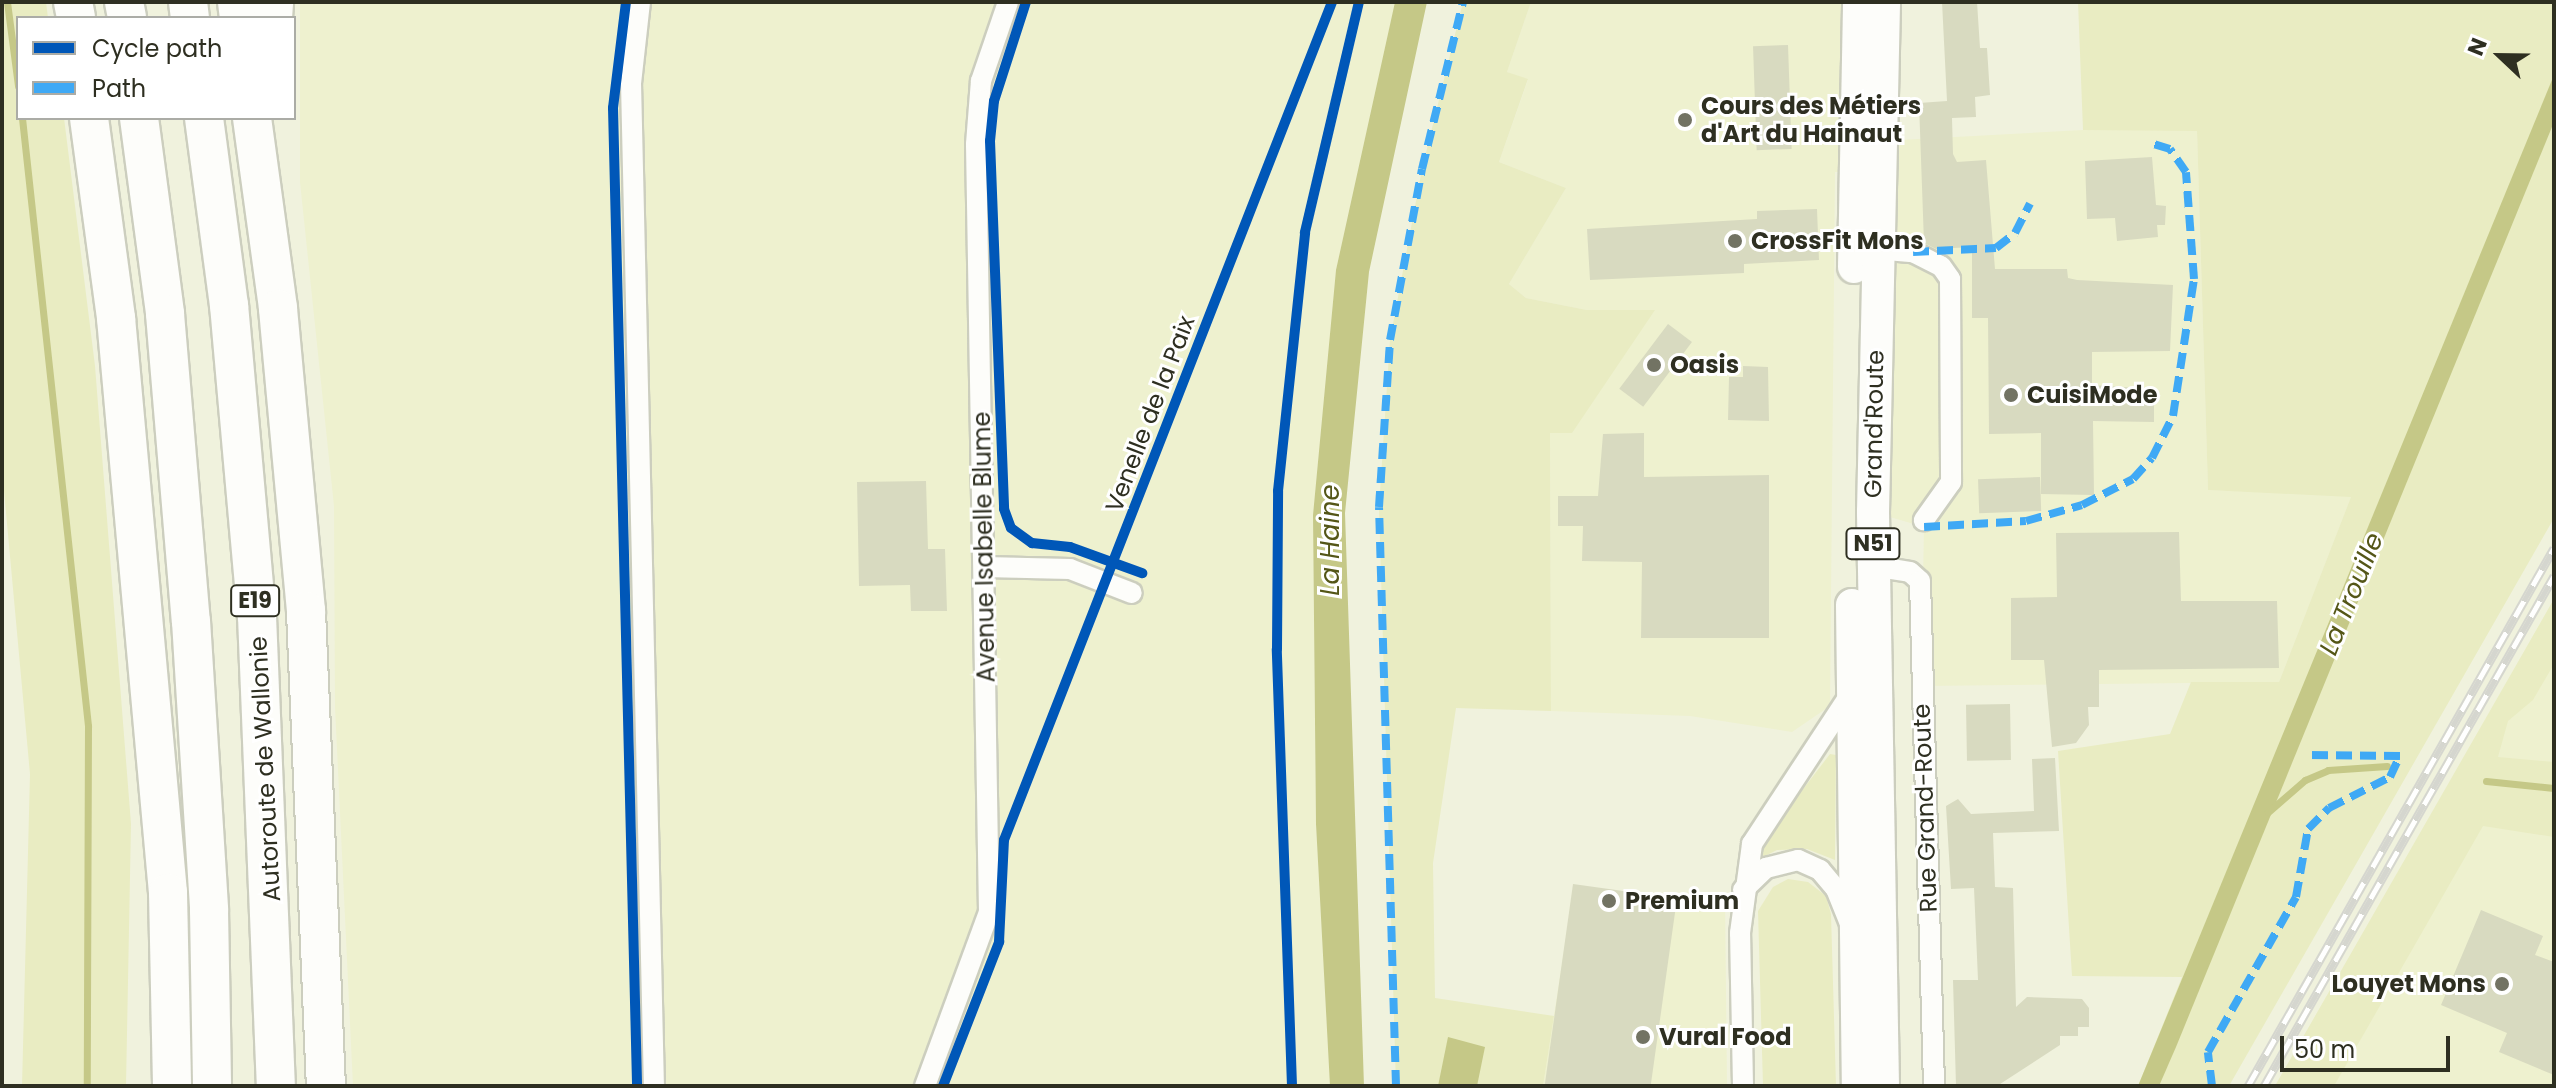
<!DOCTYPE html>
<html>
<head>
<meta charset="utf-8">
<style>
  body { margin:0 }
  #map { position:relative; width:2556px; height:1088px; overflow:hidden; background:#f0f2dd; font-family:Poppins,sans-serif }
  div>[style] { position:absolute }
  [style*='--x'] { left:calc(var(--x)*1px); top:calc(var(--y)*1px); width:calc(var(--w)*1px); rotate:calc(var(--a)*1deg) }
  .built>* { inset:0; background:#eef1cf }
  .green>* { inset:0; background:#e9ecc2 }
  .water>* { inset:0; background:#c5c887 }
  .stream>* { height:7px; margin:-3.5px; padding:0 3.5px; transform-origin:3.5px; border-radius:3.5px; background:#c5c887 }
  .building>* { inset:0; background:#d8dac0; transform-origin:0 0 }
  .roads { filter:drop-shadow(2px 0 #cccebe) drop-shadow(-2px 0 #cccebe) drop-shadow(0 2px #cccebe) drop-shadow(0 -2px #cccebe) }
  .minor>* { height:20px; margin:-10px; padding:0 10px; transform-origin:10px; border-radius:10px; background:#fdfdfa }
  .primary>* { height:32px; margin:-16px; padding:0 16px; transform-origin:16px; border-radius:16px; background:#fdfdfa }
  .motorway>* { height:38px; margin:-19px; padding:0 19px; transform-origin:19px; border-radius:19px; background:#fdfdfa }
  .rail>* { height:9px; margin-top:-4.5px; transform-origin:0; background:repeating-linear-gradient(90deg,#fff 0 18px,#d5d6cf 0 36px); box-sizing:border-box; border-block:2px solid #d5d6cf }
  .quiet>* { height:8px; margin-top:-4px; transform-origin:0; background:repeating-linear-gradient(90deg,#3fa9f5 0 16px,transparent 0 24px) }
  .cycleway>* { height:10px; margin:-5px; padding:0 5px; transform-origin:5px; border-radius:5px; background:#0057b8 }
  .dots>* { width:22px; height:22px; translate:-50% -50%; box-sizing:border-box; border:4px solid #fff; border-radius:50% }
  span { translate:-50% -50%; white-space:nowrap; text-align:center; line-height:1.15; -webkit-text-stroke:6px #fff; paint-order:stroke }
  .shield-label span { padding:2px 6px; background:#fff; border:2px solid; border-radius:6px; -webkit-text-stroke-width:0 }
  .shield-label { font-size:22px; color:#2e2f21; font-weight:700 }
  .poi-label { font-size:24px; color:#2e2f21; font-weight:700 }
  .left { translate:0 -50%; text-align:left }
  .right { translate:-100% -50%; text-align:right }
  .street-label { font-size:24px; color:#2e2f21 }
  .water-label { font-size:26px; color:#545617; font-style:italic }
  .frame { position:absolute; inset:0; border:4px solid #2e2f21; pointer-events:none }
  .legend { position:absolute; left:16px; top:16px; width:280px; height:104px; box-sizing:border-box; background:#fff; border:2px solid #abaca6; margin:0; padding:10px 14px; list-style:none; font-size:24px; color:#2e2f21 }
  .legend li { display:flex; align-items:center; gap:16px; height:40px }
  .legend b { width:40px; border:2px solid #abaca6 }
  .north { position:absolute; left:2460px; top:16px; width:80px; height:80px; -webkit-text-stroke:6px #fff; paint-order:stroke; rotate:292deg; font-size:22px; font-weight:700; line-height:32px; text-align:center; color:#2e2f21 }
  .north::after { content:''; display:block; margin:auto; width:28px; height:36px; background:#2e2f21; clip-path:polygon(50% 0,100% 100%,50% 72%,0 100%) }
  .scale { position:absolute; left:2280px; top:1036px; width:170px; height:36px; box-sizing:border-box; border:4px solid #2e2f21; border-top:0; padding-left:10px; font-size:24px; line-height:28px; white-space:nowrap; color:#2e2f21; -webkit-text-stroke:6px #fff; paint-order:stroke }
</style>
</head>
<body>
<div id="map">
  <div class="built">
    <div style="clip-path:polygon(300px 2px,1395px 2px,1336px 270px,1313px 515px,1316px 824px,1330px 1086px,353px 1086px,335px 707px,334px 506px,300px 182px)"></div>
    <div style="clip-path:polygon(1531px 2px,1859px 2px,1854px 172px,1835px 172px,1830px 706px,1792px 732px,1690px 716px,1551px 711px,1550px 433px,1654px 310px,1587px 310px,1526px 298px,1509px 284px,1566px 188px,1499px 162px,1528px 80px,1507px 72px)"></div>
    <div style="clip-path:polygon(2083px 130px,2197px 130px,2208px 490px,2352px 495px,2279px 682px,1921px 686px,1924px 527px,1873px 512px,1881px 141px)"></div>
    <div style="clip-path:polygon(2554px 599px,2554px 1086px,2275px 1086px,2466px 755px)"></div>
    <div style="clip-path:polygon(1574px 887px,1676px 903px,1725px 896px,1727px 1086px,1543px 1086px)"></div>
  </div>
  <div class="green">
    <div style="clip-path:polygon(2px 2px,46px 2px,48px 18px,18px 18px,18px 118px,64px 118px,95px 366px,131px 824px,126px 1086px,22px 1086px,30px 774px,2px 469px)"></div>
    <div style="clip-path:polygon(1463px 2px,1531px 2px,1507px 72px,1528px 79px,1499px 162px,1566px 188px,1509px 284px,1526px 298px,1587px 310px,1655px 310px,1572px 433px,1550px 433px,1551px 711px,1456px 708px,1433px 863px,1435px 998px,1554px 1016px,1543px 1086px,1396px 1086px,1379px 507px,1390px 340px,1422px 169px)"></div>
    <div style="clip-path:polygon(2078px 2px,2554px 2px,2554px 518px,2229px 1086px,2138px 1086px,2182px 977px,2072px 976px,2058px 751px,2170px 734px,2191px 682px,2279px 682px,2351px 497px,2208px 490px,2197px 131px,2083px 130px)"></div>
    <div style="clip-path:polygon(2554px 599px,2554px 664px,2533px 700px,2508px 721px,2498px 757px,2554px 762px,2554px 837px,2483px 826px,2334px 1086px,2275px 1086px)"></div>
    <div style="clip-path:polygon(1830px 754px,1836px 755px,1835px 860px,1807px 849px,1777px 850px,1757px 860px,1764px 840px)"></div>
    <div style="clip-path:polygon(1788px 879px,1808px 882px,1826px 896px,1831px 914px,1836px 1086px,1763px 1086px,1758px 911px,1773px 887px)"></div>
  </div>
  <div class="water">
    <div style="clip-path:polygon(1395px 2px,1427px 2px,1369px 272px,1345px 513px,1364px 1086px,1330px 1086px,1316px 824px,1313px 515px,1336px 270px)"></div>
    <div style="clip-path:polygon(2554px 75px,2554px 122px,2176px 1047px,2159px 1086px,2138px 1086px)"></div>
    <div style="clip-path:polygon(1448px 1037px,1485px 1047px,1477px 1086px,1438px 1086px)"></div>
  </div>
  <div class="stream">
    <div style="--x:7;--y:2;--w:85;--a:82.5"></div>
    <div style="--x:22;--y:118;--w:612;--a:83.8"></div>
    <div style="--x:88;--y:726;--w:360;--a:90.2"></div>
    <div style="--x:2486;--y:781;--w:68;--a:5.9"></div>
    <div style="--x:2268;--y:812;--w:49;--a:-40.9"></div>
    <div style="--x:2305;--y:780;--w:25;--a:-23"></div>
    <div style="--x:2328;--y:770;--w:59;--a:-3.9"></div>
  </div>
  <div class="building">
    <div style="clip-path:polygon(1942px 2px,1977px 2px,1980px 48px,1987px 48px,1990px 95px,1975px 97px,1976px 117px,1952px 118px,1953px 154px,1957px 162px,1986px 160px,1995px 269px,2067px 269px,2068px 278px,2077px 280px,2173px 285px,2170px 351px,2092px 352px,2092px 385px,2154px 389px,2154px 422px,2093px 421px,2094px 495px,2041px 494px,2041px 433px,1989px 434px,1988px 318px,1972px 318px,1972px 247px,1936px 249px,1924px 243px,1919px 103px,1947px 101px)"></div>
    <div style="left:1788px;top:45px;width:104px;height:35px;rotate:88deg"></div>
    <div style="clip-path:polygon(2152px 157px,2156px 205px,2166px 206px,2165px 225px,2157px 225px,2158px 237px,2117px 241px,2115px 218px,2087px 219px,2085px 161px)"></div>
    <div style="clip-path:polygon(1817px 209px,1819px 260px,1744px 264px,1744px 273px,1590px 280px,1587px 229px,1757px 219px,1757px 211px)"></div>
    <div style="left:1668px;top:324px;width:30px;height:81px;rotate:37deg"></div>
    <div style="clip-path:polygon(1743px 366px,1768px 367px,1769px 421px,1728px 420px,1729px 377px,1743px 377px)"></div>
    <div style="clip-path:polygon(1644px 433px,1644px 477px,1769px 475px,1769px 638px,1641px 638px,1642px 562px,1582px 561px,1583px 526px,1558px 526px,1558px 496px,1598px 496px,1603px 434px)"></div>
    <div style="left:2040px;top:477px;width:34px;height:62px;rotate:88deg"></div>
    <div style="clip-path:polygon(926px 481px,928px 549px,945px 549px,947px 611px,911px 611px,910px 585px,859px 586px,857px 482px)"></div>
    <div style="clip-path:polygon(2179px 532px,2181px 601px,2277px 601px,2279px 668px,2099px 670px,2099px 707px,2088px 707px,2089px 725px,2076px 743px,2052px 747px,2044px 660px,2011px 660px,2011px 598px,2057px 597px,2056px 533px)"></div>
    <div style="left:2010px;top:704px;width:56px;height:44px;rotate:89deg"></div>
    <div style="clip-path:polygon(2055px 758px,2059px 831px,1993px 833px,1995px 887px,2013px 888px,2016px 1007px,2027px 997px,2082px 999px,2089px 1008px,2089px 1027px,2078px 1027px,2078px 1036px,2060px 1036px,2060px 1045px,1997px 1086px,1956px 1086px,1953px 980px,1978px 980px,1974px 888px,1951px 889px,1946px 806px,1958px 799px,1971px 814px,2034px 811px,2032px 759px)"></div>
    <div style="left:1573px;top:884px;width:105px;height:204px;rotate:8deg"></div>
    <div style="clip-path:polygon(2481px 910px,2543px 936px,2535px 955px,2554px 962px,2554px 1075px,2499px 1052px,2507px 1033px,2441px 1005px)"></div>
  </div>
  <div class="roads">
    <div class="minor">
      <div style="--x:640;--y:2;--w:81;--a:96.3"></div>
      <div style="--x:631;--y:83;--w:1003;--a:88.69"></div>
      <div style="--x:1875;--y:249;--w:38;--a:5"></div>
      <div style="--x:1913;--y:252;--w:31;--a:27"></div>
      <div style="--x:1941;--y:266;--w:16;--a:55"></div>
      <div style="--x:1950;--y:279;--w:203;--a:89.7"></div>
      <div style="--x:1951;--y:482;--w:47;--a:125.4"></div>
      <div style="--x:1873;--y:566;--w:37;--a:9"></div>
      <div style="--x:1910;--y:572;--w:13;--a:42"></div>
      <div style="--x:1920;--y:581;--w:505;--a:88.41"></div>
      <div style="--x:984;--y:567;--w:86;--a:1.3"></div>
      <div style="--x:1070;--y:569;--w:66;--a:21.2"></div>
      <div style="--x:1743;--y:890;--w:32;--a:-44"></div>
      <div style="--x:1766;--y:868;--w:33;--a:-14"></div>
      <div style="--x:1798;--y:860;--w:24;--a:24"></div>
      <div style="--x:1820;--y:870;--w:25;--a:50"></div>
      <div style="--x:1836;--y:889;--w:35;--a:68"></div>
      <div style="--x:925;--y:1086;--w:185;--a:-69.8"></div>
      <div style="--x:989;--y:912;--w:768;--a:-90.97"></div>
      <div style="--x:976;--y:144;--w:63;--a:-85.5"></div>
      <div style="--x:981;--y:81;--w:83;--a:-71.1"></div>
      <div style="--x:1743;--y:1086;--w:153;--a:-91.1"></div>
      <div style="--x:1740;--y:933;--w:90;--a:-82.3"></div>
      <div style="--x:1752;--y:844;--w:182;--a:-56.7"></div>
    </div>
    <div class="primary">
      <div style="--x:1854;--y:267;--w:265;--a:-88.9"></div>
      <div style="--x:1852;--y:605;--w:481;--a:89.3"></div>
      <div style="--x:1883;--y:1086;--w:574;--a:-91"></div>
      <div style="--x:1873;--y:512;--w:510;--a:-88.76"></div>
    </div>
    <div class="motorway">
      <div style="--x:73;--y:2;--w:16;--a:79"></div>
      <div style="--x:124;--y:2;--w:16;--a:79"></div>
      <div style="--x:188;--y:2;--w:16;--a:83"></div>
      <div style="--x:237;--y:2;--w:16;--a:83"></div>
      <div style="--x:273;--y:18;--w:16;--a:-86"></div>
      <div style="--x:89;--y:118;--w:202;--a:82.3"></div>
      <div style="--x:116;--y:318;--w:577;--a:84.83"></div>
      <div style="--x:168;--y:893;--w:193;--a:88.8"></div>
      <div style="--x:139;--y:118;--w:198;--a:82.4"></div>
      <div style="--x:165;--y:314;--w:308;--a:85.2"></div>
      <div style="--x:191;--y:621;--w:290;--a:86.4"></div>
      <div style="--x:209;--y:910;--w:176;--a:89"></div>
      <div style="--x:204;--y:118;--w:189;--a:82.4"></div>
      <div style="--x:229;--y:305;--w:312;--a:84.9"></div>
      <div style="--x:257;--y:616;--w:470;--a:87.7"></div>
      <div style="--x:252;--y:118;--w:193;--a:82.2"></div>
      <div style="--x:278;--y:309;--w:303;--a:84.7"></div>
      <div style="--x:306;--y:611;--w:475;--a:87.6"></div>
    </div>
  </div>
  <div class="rail">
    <div style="--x:2248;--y:1086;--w:619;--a:-60.37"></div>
    <div style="--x:2264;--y:1086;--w:587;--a:-60.38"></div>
  </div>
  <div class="quiet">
    <div style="--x:1913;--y:252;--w:83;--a:-2.8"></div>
    <div style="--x:1996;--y:248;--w:24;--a:-38"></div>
    <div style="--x:2015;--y:233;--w:33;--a:-63"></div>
    <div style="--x:1924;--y:527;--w:102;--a:-3.4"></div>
    <div style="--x:2026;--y:521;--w:58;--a:-15.9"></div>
    <div style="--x:2082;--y:505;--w:57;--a:-27"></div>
    <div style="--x:2133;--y:479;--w:28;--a:-48"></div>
    <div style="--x:2152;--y:458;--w:47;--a:-63.4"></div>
    <div style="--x:2173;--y:416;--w:139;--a:-81.3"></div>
    <div style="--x:2194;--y:279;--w:107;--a:-94.3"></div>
    <div style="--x:2186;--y:172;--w:28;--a:-125"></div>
    <div style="--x:2170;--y:149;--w:21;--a:-163"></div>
    <div style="--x:1396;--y:1086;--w:579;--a:-91.68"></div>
    <div style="--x:1379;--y:507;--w:167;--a:-86.2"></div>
    <div style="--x:1390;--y:340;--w:174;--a:-79.4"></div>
    <div style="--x:1422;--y:169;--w:172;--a:-76.2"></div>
    <div style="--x:2212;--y:1086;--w:34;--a:-97"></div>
    <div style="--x:2208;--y:1052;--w:178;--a:-60.4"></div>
    <div style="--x:2296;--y:897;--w:69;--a:-80"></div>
    <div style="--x:2308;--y:829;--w:30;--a:-45"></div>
    <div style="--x:2329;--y:808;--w:68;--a:-26.9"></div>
    <div style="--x:2390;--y:777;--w:23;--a:-65"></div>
    <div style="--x:2400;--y:756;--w:93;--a:-179.4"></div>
  </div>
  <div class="cycleway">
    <div style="--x:626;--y:2;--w:107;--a:97"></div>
    <div style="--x:613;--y:108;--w:978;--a:88.59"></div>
    <div style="--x:1026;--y:2;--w:104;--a:107.9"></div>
    <div style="--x:994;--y:101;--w:40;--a:95.7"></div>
    <div style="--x:990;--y:141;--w:368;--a:87.8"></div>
    <div style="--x:1004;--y:509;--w:20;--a:70"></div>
    <div style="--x:1011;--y:528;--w:26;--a:36"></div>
    <div style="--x:1032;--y:543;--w:38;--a:6"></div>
    <div style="--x:1070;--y:547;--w:77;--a:19.9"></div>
    <div style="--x:943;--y:1086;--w:155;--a:-68.7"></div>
    <div style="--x:999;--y:942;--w:102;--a:-87.2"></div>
    <div style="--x:1004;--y:840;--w:900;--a:-68.62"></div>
    <div style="--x:1292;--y:1086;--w:437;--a:-92"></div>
    <div style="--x:1277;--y:649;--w:158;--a:-89.6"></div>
    <div style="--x:1278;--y:491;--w:260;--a:-84"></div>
    <div style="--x:1305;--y:232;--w:236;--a:-76.8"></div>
  </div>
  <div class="dots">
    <div style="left:1685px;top:120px;background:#727363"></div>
    <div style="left:1735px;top:241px;background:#727363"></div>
    <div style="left:1654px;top:365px;background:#727363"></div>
    <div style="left:2011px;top:395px;background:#727363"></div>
    <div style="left:1609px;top:901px;background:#727363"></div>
    <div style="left:2502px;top:984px;background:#727363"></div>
    <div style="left:1643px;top:1037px;background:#727363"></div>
  </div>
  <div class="shield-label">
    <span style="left:1873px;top:544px">N51</span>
    <span style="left:255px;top:601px">E19</span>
  </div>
  <div class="poi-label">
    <span class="left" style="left:1701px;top:120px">Cours des Métiers<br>d'Art du Hainaut</span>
    <span class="left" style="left:1751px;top:241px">CrossFit Mons</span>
    <span class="left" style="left:1670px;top:365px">Oasis</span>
    <span class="left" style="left:2027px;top:395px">CuisiMode</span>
    <span class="left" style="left:1625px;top:901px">Premium</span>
    <span class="right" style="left:2486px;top:984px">Louyet Mons</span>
    <span class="left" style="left:1659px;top:1037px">Vural Food</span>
  </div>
  <div class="street-label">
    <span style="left:1150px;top:414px;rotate:-69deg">Venelle de la Paix</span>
    <span style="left:1874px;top:424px;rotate:-89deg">Grand'Route</span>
    <span style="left:984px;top:547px;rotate:-91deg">Avenue Isabelle Blume</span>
    <span style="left:265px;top:769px;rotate:-93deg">Autoroute de Wallonie</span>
    <span style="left:1925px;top:808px;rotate:-92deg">Rue Grand-Route</span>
  </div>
  <div class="water-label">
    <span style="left:1331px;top:540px;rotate:-90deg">La Haine</span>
    <span style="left:2352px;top:594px;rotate:-68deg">La Trouille</span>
  </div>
  <div class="frame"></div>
  <ul class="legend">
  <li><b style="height:10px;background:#0057b8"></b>Cycle path</li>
  <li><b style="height:10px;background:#3fa9f5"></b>Path</li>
  </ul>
  <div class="north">N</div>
  <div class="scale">50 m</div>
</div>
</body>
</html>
